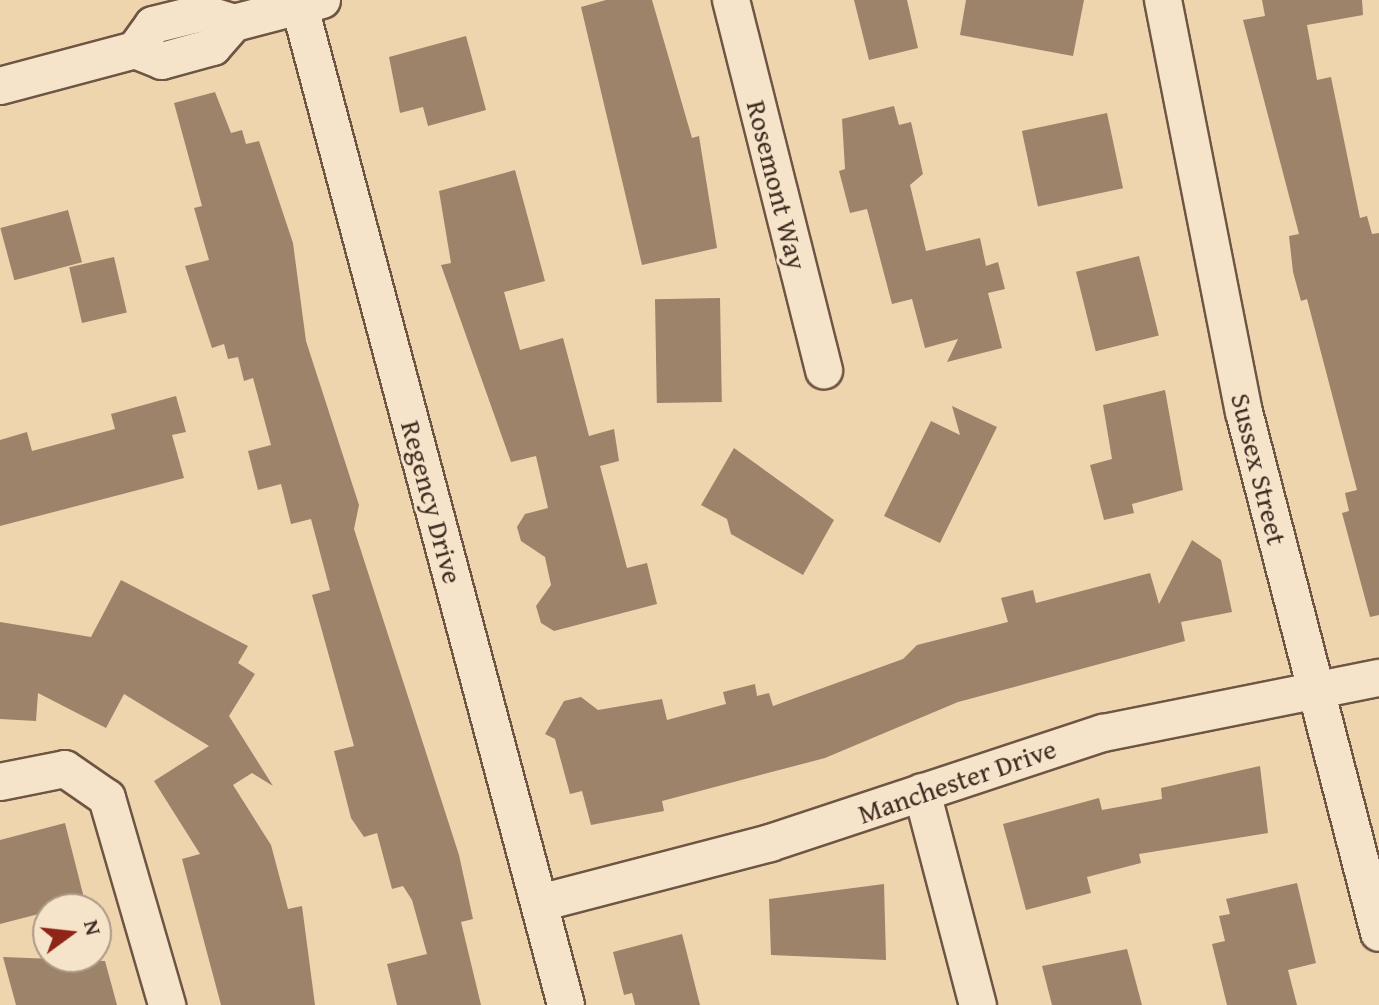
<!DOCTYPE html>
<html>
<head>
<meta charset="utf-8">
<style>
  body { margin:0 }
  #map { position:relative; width:1379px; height:1005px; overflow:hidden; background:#efd5ae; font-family:"Gentium Book Plus",serif }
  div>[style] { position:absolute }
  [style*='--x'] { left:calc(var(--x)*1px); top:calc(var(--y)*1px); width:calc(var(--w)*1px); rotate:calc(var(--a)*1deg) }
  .building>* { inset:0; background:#9c836a; transform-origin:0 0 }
  .roads { filter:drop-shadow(2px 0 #6e5544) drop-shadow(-2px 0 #6e5544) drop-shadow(0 2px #6e5544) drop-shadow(0 -2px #6e5544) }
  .street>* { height:36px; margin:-18px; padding:0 18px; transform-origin:18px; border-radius:18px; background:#f5e4ca }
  span { translate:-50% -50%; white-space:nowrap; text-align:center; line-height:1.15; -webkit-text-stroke:6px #f5e4ca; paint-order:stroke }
  .street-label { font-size:28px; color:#432a21 }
  .north { position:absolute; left:32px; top:893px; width:80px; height:80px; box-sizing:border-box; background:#f5e4ca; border:2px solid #ae9a86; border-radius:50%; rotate:75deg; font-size:22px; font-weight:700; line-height:32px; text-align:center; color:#432a21 }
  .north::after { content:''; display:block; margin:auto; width:28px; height:36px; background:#8f2418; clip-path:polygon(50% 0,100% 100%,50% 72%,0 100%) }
</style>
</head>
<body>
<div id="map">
  <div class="building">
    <div style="clip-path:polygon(606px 0,652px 0,692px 138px,699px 136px,717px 248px,642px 265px,581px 7px)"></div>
    <div style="clip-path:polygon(854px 0,907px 0,918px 48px,869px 60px)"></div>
    <div style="clip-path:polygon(966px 0,1084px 0,1073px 56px,960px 35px)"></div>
    <div style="clip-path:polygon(1262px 0,1362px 0,1363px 15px,1307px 25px,1317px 80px,1331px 77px,1360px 218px,1367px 216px,1372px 234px,1379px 233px,1379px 615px,1370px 617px,1342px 513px,1349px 511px,1345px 493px,1357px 490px,1307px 299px,1301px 301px,1293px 272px,1289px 236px,1299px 234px,1243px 20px,1265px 16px)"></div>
    <div style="clip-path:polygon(466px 36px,486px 110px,428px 126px,423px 107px,400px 113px,389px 57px)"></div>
    <div style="clip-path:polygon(215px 92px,231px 133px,242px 130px,246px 144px,259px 141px,293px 243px,306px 341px,359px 505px,354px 529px,459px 855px,473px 919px,461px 922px,481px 1005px,397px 1005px,387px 964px,427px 954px,412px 900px,403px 886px,392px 889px,377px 833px,364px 837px,351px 818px,334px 751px,354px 746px,312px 595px,330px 590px,311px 519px,291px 524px,281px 484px,258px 490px,248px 451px,271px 445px,253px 378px,244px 381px,238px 357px,228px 359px,224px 344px,212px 348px,185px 266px,209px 260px,194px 208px,202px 206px,174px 103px)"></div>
    <div style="clip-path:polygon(894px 106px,899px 125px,911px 122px,923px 174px,910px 185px,926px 251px,980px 238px,986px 266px,998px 262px,1005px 289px,988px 293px,1002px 348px,947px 362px,958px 339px,925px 348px,912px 299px,892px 304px,867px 209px,850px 213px,839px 171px,845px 169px,842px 119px)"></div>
    <div style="left:1107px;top:113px;width:77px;height:87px;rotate:78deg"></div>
    <div style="clip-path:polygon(515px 170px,545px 281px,504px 292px,520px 350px,563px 338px,589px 436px,614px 429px,619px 461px,600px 466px,627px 568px,647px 563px,657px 604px,554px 631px,541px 623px,536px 606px,551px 585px,545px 557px,521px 541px,517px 527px,525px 514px,548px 508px,536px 456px,511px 462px,441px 265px,451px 263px,439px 191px)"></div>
    <div style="left:68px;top:210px;width:54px;height:70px;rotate:75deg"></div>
    <div style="left:1139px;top:256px;width:82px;height:65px;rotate:76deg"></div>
    <div style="left:114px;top:257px;width:57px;height:46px;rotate:77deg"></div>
    <div style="left:720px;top:298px;width:104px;height:65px;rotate:89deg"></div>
    <div style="clip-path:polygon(1165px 390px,1183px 490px,1132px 504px,1134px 513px,1104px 520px,1090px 465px,1112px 459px,1103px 405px)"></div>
    <div style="clip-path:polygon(176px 396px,186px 432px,172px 435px,184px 478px,0 526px,0 440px,27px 432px,32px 451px,115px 429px,111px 414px)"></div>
    <div style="clip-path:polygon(952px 406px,997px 427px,940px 543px,884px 516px,931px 421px,960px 435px)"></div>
    <div style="clip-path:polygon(734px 448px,834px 520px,803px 575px,731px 534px,727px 519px,701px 505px)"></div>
    <div style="clip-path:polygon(1192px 540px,1221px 560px,1232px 612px,1181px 622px,1185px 641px,958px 702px,825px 758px,662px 801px,664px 811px,591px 825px,582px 791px,570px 794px,555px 739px,545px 734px,564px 701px,581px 697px,598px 710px,662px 699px,667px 720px,726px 704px,723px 692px,755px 684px,757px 696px,769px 693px,773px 706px,903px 659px,917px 645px,1008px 622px,1001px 598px,1033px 590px,1036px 603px,1150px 573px,1159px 604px)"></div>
    <div style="clip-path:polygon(121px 580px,248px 646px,238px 663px,255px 674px,229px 716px,273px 786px,252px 773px,233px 785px,271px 845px,288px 909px,302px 906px,315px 1005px,221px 1005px,182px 859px,200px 854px,154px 781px,209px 746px,124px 694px,106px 728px,38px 693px,36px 721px,0 719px,0 622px,91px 637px)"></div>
    <div style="clip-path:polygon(1260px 766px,1268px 833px,1139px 854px,1141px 863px,1087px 877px,1091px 893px,1026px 910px,1003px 824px,1099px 798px,1102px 810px,1162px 799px,1161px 788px)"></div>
    <div style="clip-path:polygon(65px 823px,85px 902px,0 924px,0 840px)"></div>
    <div style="clip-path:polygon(1297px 883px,1316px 963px,1288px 970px,1297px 1005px,1227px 1005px,1212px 944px,1225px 941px,1219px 916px,1230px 914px,1226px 899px)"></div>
    <div style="clip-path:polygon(884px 884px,886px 960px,771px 955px,769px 899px)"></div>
    <div style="clip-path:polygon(682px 934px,700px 1005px,635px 1005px,632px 993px,624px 995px,613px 952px)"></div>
    <div style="clip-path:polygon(1127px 949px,1142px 1005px,1052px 1005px,1042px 966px)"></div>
    <div style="clip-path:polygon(3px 957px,105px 961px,117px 1005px,16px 1005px)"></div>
  </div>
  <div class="roads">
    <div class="street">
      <div style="--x:298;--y:0;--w:1040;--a:75.07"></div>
      <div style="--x:731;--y:0;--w:382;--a:75.9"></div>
      <div style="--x:1163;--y:0;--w:420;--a:78.9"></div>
      <div style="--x:1244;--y:412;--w:538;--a:75.47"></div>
      <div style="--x:135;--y:50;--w:31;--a:-54"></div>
      <div style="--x:153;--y:25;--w:50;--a:-13.8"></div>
      <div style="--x:202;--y:13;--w:34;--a:17"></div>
      <div style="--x:0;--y:86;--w:140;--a:-14.9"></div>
      <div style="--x:135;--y:50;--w:29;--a:22"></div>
      <div style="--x:162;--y:61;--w:53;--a:-15.4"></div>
      <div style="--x:213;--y:47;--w:32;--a:-49"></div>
      <div style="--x:234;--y:23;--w:91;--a:-14.6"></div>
      <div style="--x:0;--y:782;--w:66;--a:-11.3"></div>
      <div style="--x:65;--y:769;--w:51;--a:34.6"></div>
      <div style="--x:107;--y:798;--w:216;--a:73.8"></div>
      <div style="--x:922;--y:792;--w:220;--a:75.3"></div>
      <div style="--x:540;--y:903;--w:238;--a:-14.6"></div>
      <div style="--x:770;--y:843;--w:351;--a:-18.3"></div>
      <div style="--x:1103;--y:733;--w:281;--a:-11.3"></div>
    </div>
  </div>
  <div class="street-label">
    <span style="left:777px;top:185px;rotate:76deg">Rosemont Way</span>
    <span style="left:1259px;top:469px;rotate:76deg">Sussex Street</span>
    <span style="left:432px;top:502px;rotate:75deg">Regency Drive</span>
    <span style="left:957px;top:781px;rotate:-19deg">Manchester Drive</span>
  </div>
  <div class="north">N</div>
</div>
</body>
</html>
